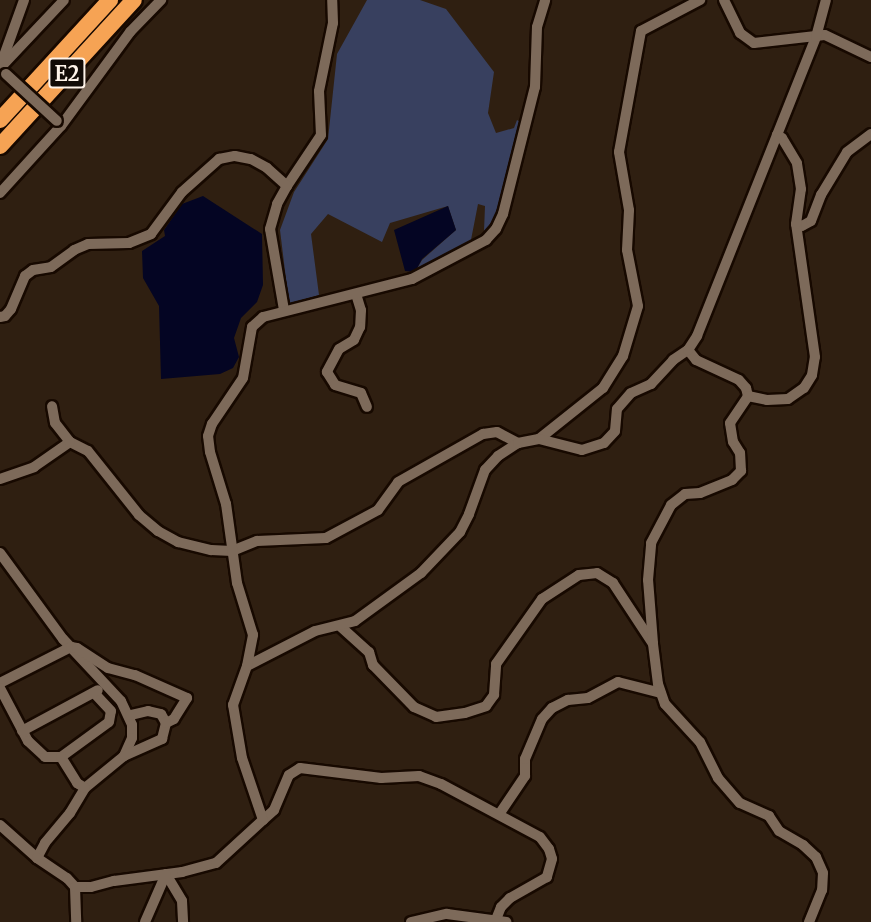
<!DOCTYPE html>
<html>
<head>
<meta charset="utf-8">
<style>
  body { margin:0 }
  #map { position:relative; width:871px; height:922px; overflow:hidden; background:#2f1f11; font-family:Merriweather,serif }
  div>[style] { position:absolute }
  [style*='--x'] { left:calc(var(--x)*1px); top:calc(var(--y)*1px); width:calc(var(--w)*1px); rotate:calc(var(--a)*1deg) }
  .green>* { inset:0; background:#38405f }
  .water>* { inset:0; background:#040523 }
  .roads { filter:drop-shadow(2px 0 #170900) drop-shadow(-2px 0 #170900) drop-shadow(0 2px #170900) drop-shadow(0 -2px #170900) }
  .minor>* { height:10px; margin:-5px; padding:0 5px; transform-origin:5px; border-radius:5px; background:#7d6a5a }
  .highway>* { height:16px; margin:-8px; padding:0 8px; transform-origin:8px; border-radius:8px; background:#f6a354 }
  .bridges { filter:drop-shadow(2px 0 #170900) drop-shadow(-2px 0 #170900) drop-shadow(0 2px #170900) drop-shadow(0 -2px #170900) }
  .minor-bridge>* { height:10px; margin:-5px; padding:0 5px; transform-origin:5px; border-radius:5px; background:#7d6a5a }
  span { translate:-50% -50%; white-space:nowrap; text-align:center; line-height:1.15; -webkit-text-stroke:4.5px #120b06; paint-order:stroke }
  .shield-label span { padding:2px 4px; background:#120b06; border:2px solid; border-radius:4px; -webkit-text-stroke-width:0 }
  .shield-label { font-size:20px; color:#fef3e9; font-weight:700 }
</style>
</head>
<body>
<div id="map">
  <div class="green">
    <div style="clip-path:polygon(367px 0,420px 0,446px 9px,494px 72px,488px 113px,496px 133px,514px 128px,517px 120px,520px 122px,503px 201px,489px 228px,484px 231px,485px 206px,478px 204px,470px 245px,415px 272px,422px 260px,456px 230px,448px 206px,390px 223px,382px 242px,328px 214px,311px 234px,319px 295px,289px 304px,280px 230px,294px 192px,328px 139px,337px 54px)"></div>
  </div>
  <div class="water">
    <div style="clip-path:polygon(203px 196px,262px 234px,263px 285px,257px 302px,241px 318px,234px 338px,239px 357px,233px 368px,220px 374px,161px 379px,159px 306px,143px 278px,142px 251px,165px 236px,164px 230px,182px 204px)"></div>
    <div style="clip-path:polygon(448px 206px,456px 230px,422px 259px,415px 272px,405px 271px,394px 230px)"></div>
  </div>
  <div class="roads">
    <div class="minor">
      <div style="--x:724;--y:0;--w:37;--a:64"></div>
      <div style="--x:740;--y:33;--w:17;--a:36"></div>
      <div style="--x:754;--y:43;--w:71;--a:-6.4"></div>
      <div style="--x:825;--y:35;--w:51;--a:25.6"></div>
      <div style="--x:1;--y:64;--w:68;--a:-70.2"></div>
      <div style="--x:0;--y:68;--w:93;--a:-46.7"></div>
      <div style="--x:0;--y:193;--w:91;--a:-47.7"></div>
      <div style="--x:61;--y:126;--w:117;--a:-53.7"></div>
      <div style="--x:130;--y:32;--w:45;--a:-45.9"></div>
      <div style="--x:796;--y:224;--w:6;--a:18"></div>
      <div style="--x:802;--y:226;--w:10;--a:-29"></div>
      <div style="--x:811;--y:221;--w:28;--a:-69"></div>
      <div style="--x:821;--y:195;--w:50;--a:-58.8"></div>
      <div style="--x:847;--y:152;--w:30;--a:-37"></div>
      <div style="--x:356;--y:294;--w:17;--a:73"></div>
      <div style="--x:361;--y:310;--w:17;--a:93"></div>
      <div style="--x:360;--y:327;--w:14;--a:115"></div>
      <div style="--x:354;--y:340;--w:17;--a:149"></div>
      <div style="--x:339;--y:349;--w:26;--a:118"></div>
      <div style="--x:327;--y:372;--w:15;--a:58"></div>
      <div style="--x:335;--y:385;--w:27;--a:17"></div>
      <div style="--x:361;--y:393;--w:15;--a:67"></div>
      <div style="--x:284;--y:310;--w:82;--a:-99.8"></div>
      <div style="--x:270;--y:229;--w:26;--a:-74"></div>
      <div style="--x:277;--y:204;--w:21;--a:-61"></div>
      <div style="--x:287;--y:186;--w:61;--a:-56.3"></div>
      <div style="--x:321;--y:135;--w:44;--a:-92.6"></div>
      <div style="--x:319;--y:91;--w:69;--a:-78.4"></div>
      <div style="--x:333;--y:23;--w:23;--a:-92"></div>
      <div style="--x:0;--y:317;--w:5;--a:-11"></div>
      <div style="--x:5;--y:316;--w:9;--a:-49"></div>
      <div style="--x:11;--y:309;--w:36;--a:-67"></div>
      <div style="--x:25;--y:276;--w:10;--a:-37"></div>
      <div style="--x:33;--y:270;--w:18;--a:-9"></div>
      <div style="--x:51;--y:267;--w:29;--a:-36"></div>
      <div style="--x:74;--y:250;--w:15;--a:-23"></div>
      <div style="--x:88;--y:244;--w:41;--a:-1.4"></div>
      <div style="--x:129;--y:243;--w:24;--a:-22"></div>
      <div style="--x:151;--y:234;--w:52;--a:-53.6"></div>
      <div style="--x:182;--y:192;--w:50;--a:-41.7"></div>
      <div style="--x:219;--y:159;--w:16;--a:-11"></div>
      <div style="--x:235;--y:156;--w:16;--a:11"></div>
      <div style="--x:251;--y:159;--w:18;--a:29"></div>
      <div style="--x:267;--y:168;--w:27;--a:42"></div>
      <div style="--x:688;--y:350;--w:13;--a:51"></div>
      <div style="--x:696;--y:360;--w:47;--a:24.9"></div>
      <div style="--x:739;--y:380;--w:11;--a:49"></div>
      <div style="--x:746;--y:388;--w:8;--a:76"></div>
      <div style="--x:748;--y:396;--w:19;--a:12"></div>
      <div style="--x:767;--y:400;--w:21;--a:-3"></div>
      <div style="--x:788;--y:399;--w:19;--a:-35"></div>
      <div style="--x:804;--y:388;--w:15;--a:-58"></div>
      <div style="--x:812;--y:375;--w:18;--a:-81"></div>
      <div style="--x:815;--y:357;--w:134;--a:-98.1"></div>
      <div style="--x:796;--y:224;--w:35;--a:-82"></div>
      <div style="--x:801;--y:189;--w:26;--a:-99"></div>
      <div style="--x:797;--y:163;--w:29;--a:-121"></div>
      <div style="--x:782;--y:138;--w:6;--a:-149"></div>
      <div style="--x:539;--y:439;--w:82;--a:-38.6"></div>
      <div style="--x:603;--y:388;--w:38;--a:-58"></div>
      <div style="--x:623;--y:356;--w:52;--a:-73.3"></div>
      <div style="--x:638;--y:306;--w:57;--a:-101.1"></div>
      <div style="--x:627;--y:250;--w:40;--a:-87.1"></div>
      <div style="--x:629;--y:210;--w:59;--a:-99.8"></div>
      <div style="--x:619;--y:152;--w:123;--a:-79.7"></div>
      <div style="--x:641;--y:31;--w:67;--a:-27.7"></div>
      <div style="--x:70;--y:442;--w:20;--a:27"></div>
      <div style="--x:88;--y:451;--w:82;--a:51.4"></div>
      <div style="--x:139;--y:515;--w:25;--a:40"></div>
      <div style="--x:158;--y:531;--w:23;--a:29"></div>
      <div style="--x:178;--y:542;--w:34;--a:14"></div>
      <div style="--x:211;--y:550;--w:21;--a:3"></div>
      <div style="--x:232;--y:551;--w:27;--a:-22"></div>
      <div style="--x:257;--y:541;--w:69;--a:-2.5"></div>
      <div style="--x:326;--y:538;--w:59;--a:-28.3"></div>
      <div style="--x:378;--y:510;--w:34;--a:-54"></div>
      <div style="--x:398;--y:482;--w:98;--a:-29.5"></div>
      <div style="--x:483;--y:434;--w:14;--a:-8"></div>
      <div style="--x:497;--y:432;--w:24;--a:28"></div>
      <div style="--x:0;--y:479;--w:36;--a:-19"></div>
      <div style="--x:34;--y:467;--w:44;--a:-34.8"></div>
      <div style="--x:70;--y:442;--w:24;--a:-128"></div>
      <div style="--x:55;--y:423;--w:17;--a:-100"></div>
      <div style="--x:0;--y:553;--w:107;--a:53.8"></div>
      <div style="--x:63;--y:639;--w:85;--a:46.9"></div>
      <div style="--x:121;--y:701;--w:26;--a:65"></div>
      <div style="--x:132;--y:725;--w:13;--a:90"></div>
      <div style="--x:132;--y:738;--w:20;--a:114"></div>
      <div style="--x:124;--y:756;--w:50;--a:140.6"></div>
      <div style="--x:85;--y:788;--w:29;--a:121"></div>
      <div style="--x:70;--y:813;--w:39;--a:130"></div>
      <div style="--x:45;--y:843;--w:17;--a:118"></div>
      <div style="--x:341;--y:627;--w:38;--a:42"></div>
      <div style="--x:369;--y:652;--w:14;--a:73"></div>
      <div style="--x:373;--y:665;--w:59;--a:45.7"></div>
      <div style="--x:414;--y:707;--w:24;--a:24"></div>
      <div style="--x:436;--y:717;--w:29;--a:-8"></div>
      <div style="--x:465;--y:713;--w:22;--a:-18"></div>
      <div style="--x:486;--y:706;--w:14;--a:-54"></div>
      <div style="--x:494;--y:695;--w:31;--a:-86"></div>
      <div style="--x:496;--y:664;--w:80;--a:-54.7"></div>
      <div style="--x:542;--y:599;--w:44;--a:-33"></div>
      <div style="--x:579;--y:575;--w:18;--a:-6"></div>
      <div style="--x:597;--y:573;--w:19;--a:32"></div>
      <div style="--x:613;--y:583;--w:73;--a:56.7"></div>
      <div style="--x:653;--y:644;--w:40;--a:82.9"></div>
      <div style="--x:658;--y:684;--w:21;--a:71"></div>
      <div style="--x:665;--y:704;--w:52;--a:47.4"></div>
      <div style="--x:700;--y:742;--w:40;--a:63.4"></div>
      <div style="--x:718;--y:778;--w:33;--a:49"></div>
      <div style="--x:740;--y:803;--w:32;--a:24"></div>
      <div style="--x:769;--y:816;--w:18;--a:56"></div>
      <div style="--x:779;--y:831;--w:28;--a:30"></div>
      <div style="--x:803;--y:845;--w:18;--a:43"></div>
      <div style="--x:816;--y:857;--w:17;--a:66"></div>
      <div style="--x:823;--y:873;--w:17;--a:93"></div>
      <div style="--x:822;--y:890;--w:35;--a:112"></div>
      <div style="--x:653;--y:643;--w:63;--a:-94.5"></div>
      <div style="--x:648;--y:580;--w:37;--a:-85"></div>
      <div style="--x:651;--y:543;--w:43;--a:-62.2"></div>
      <div style="--x:671;--y:505;--w:18;--a:-38"></div>
      <div style="--x:685;--y:494;--w:15;--a:-4"></div>
      <div style="--x:700;--y:493;--w:35;--a:-22"></div>
      <div style="--x:732;--y:480;--w:13;--a:-45"></div>
      <div style="--x:741;--y:471;--w:18;--a:-93"></div>
      <div style="--x:740;--y:453;--w:13;--a:-122"></div>
      <div style="--x:733;--y:442;--w:19;--a:-99"></div>
      <div style="--x:730;--y:423;--w:32;--a:-56"></div>
      <div style="--x:247;--y:666;--w:76;--a:-27.2"></div>
      <div style="--x:315;--y:631;--w:41;--a:-14"></div>
      <div style="--x:355;--y:621;--w:82;--a:-36"></div>
      <div style="--x:421;--y:573;--w:57;--a:-46.4"></div>
      <div style="--x:460;--y:532;--w:20;--a:-63"></div>
      <div style="--x:469;--y:514;--w:47;--a:-70"></div>
      <div style="--x:485;--y:470;--w:19;--a:-47"></div>
      <div style="--x:498;--y:456;--w:24;--a:-33"></div>
      <div style="--x:518;--y:443;--w:21;--a:-11"></div>
      <div style="--x:539;--y:439;--w:44;--a:14.3"></div>
      <div style="--x:582;--y:450;--w:23;--a:-18"></div>
      <div style="--x:604;--y:443;--w:16;--a:-47"></div>
      <div style="--x:615;--y:431;--w:22;--a:-85"></div>
      <div style="--x:617;--y:409;--w:21;--a:-49"></div>
      <div style="--x:631;--y:393;--w:22;--a:-24"></div>
      <div style="--x:651;--y:384;--w:33;--a:-47"></div>
      <div style="--x:673;--y:360;--w:18;--a:-34"></div>
      <div style="--x:688;--y:350;--w:17;--a:-57"></div>
      <div style="--x:697;--y:336;--w:322;--a:-68.3"></div>
      <div style="--x:816;--y:37;--w:38;--a:-75"></div>
      <div style="--x:0;--y:683;--w:80;--a:-26.9"></div>
      <div style="--x:71;--y:647;--w:6;--a:9"></div>
      <div style="--x:77;--y:648;--w:37;--a:33"></div>
      <div style="--x:108;--y:668;--w:28;--a:15"></div>
      <div style="--x:135;--y:675;--w:57;--a:23.9"></div>
      <div style="--x:187;--y:698;--w:25;--a:122"></div>
      <div style="--x:174;--y:719;--w:9;--a:153"></div>
      <div style="--x:0;--y:688;--w:60;--a:62.2"></div>
      <div style="--x:28;--y:741;--w:23;--a:43"></div>
      <div style="--x:45;--y:757;--w:16;--a:0"></div>
      <div style="--x:61;--y:757;--w:59;--a:-36.1"></div>
      <div style="--x:109;--y:722;--w:11;--a:-80"></div>
      <div style="--x:111;--y:711;--w:25;--a:-133"></div>
      <div style="--x:22;--y:731;--w:86;--a:-28.3"></div>
      <div style="--x:124;--y:756;--w:42;--a:-24.1"></div>
      <div style="--x:162;--y:739;--w:16;--a:-76"></div>
      <div style="--x:166;--y:723;--w:10;--a:-119"></div>
      <div style="--x:161;--y:714;--w:13;--a:-167"></div>
      <div style="--x:148;--y:711;--w:18;--a:167"></div>
      <div style="--x:61;--y:757;--w:31;--a:58"></div>
      <div style="--x:77;--y:783;--w:9;--a:32"></div>
      <div style="--x:500;--y:813;--w:45;--a:-56"></div>
      <div style="--x:525;--y:776;--w:17;--a:-90"></div>
      <div style="--x:525;--y:759;--w:43;--a:-67"></div>
      <div style="--x:542;--y:719;--w:15;--a:-48"></div>
      <div style="--x:552;--y:708;--w:18;--a:-27"></div>
      <div style="--x:568;--y:700;--w:20;--a:-6"></div>
      <div style="--x:588;--y:698;--w:34;--a:-28"></div>
      <div style="--x:618;--y:682;--w:44;--a:14.3"></div>
      <div style="--x:263;--y:820;--w:15;--a:-42"></div>
      <div style="--x:274;--y:810;--w:38;--a:-67"></div>
      <div style="--x:289;--y:775;--w:13;--a:-32"></div>
      <div style="--x:300;--y:768;--w:82;--a:7"></div>
      <div style="--x:381;--y:778;--w:38;--a:-3"></div>
      <div style="--x:419;--y:776;--w:23;--a:20"></div>
      <div style="--x:441;--y:784;--w:112;--a:28.2"></div>
      <div style="--x:540;--y:837;--w:15;--a:53"></div>
      <div style="--x:549;--y:849;--w:10;--a:73"></div>
      <div style="--x:552;--y:859;--w:19;--a:106"></div>
      <div style="--x:547;--y:877;--w:43;--a:150.4"></div>
      <div style="--x:510;--y:898;--w:13;--a:135"></div>
      <div style="--x:501;--y:907;--w:16;--a:112"></div>
      <div style="--x:0;--y:825;--w:50;--a:41.7"></div>
      <div style="--x:37;--y:858;--w:36;--a:34"></div>
      <div style="--x:67;--y:878;--w:12;--a:48"></div>
      <div style="--x:75;--y:887;--w:35;--a:88"></div>
      <div style="--x:166;--y:874;--w:31;--a:59"></div>
      <div style="--x:182;--y:901;--w:21;--a:87"></div>
      <div style="--x:75;--y:887;--w:16;--a:0"></div>
      <div style="--x:91;--y:887;--w:24;--a:-15"></div>
      <div style="--x:114;--y:881;--w:69;--a:-7.5"></div>
      <div style="--x:182;--y:872;--w:35;--a:-15"></div>
      <div style="--x:216;--y:863;--w:64;--a:-42.5"></div>
      <div style="--x:263;--y:820;--w:65;--a:-108.7"></div>
      <div style="--x:242;--y:758;--w:54;--a:-99.6"></div>
      <div style="--x:233;--y:705;--w:41;--a:-70.3"></div>
      <div style="--x:247;--y:666;--w:32;--a:-79"></div>
      <div style="--x:253;--y:635;--w:54;--a:-107.1"></div>
      <div style="--x:237;--y:583;--w:80;--a:-97.9"></div>
      <div style="--x:226;--y:504;--w:54;--a:-107.1"></div>
      <div style="--x:210;--y:452;--w:16;--a:-97"></div>
      <div style="--x:208;--y:436;--w:13;--a:-72"></div>
      <div style="--x:212;--y:424;--w:55;--a:-56"></div>
      <div style="--x:243;--y:378;--w:52;--a:-80"></div>
      <div style="--x:252;--y:327;--w:15;--a:-42"></div>
      <div style="--x:263;--y:317;--w:154;--a:-14.3"></div>
      <div style="--x:412;--y:279;--w:84;--a:-27.8"></div>
      <div style="--x:486;--y:240;--w:15;--a:-48"></div>
      <div style="--x:496;--y:229;--w:17;--a:-65"></div>
      <div style="--x:503;--y:214;--w:131;--a:-75.9"></div>
      <div style="--x:535;--y:87;--w:60;--a:-88.1"></div>
      <div style="--x:537;--y:27;--w:28;--a:-73"></div>
      <div style="--x:145;--y:922;--w:52;--a:-66.4"></div>
      <div style="--x:411;--y:922;--w:37;--a:-13"></div>
      <div style="--x:447;--y:914;--w:60;--a:7.7"></div>
    </div>
    <div class="highway">
      <div style="--x:0;--y:120;--w:163;--a:-47.5"></div>
      <div style="--x:0;--y:146;--w:198;--a:-47.5"></div>
    </div>
  </div>
  <div class="bridges">
    <div class="minor-bridge">
      <div style="--x:6;--y:74;--w:69;--a:42.7"></div>
    </div>
  </div>
  <div class="shield-label">
    <span style="left:67px;top:73px">E2</span>
  </div>
</div>
</body>
</html>
